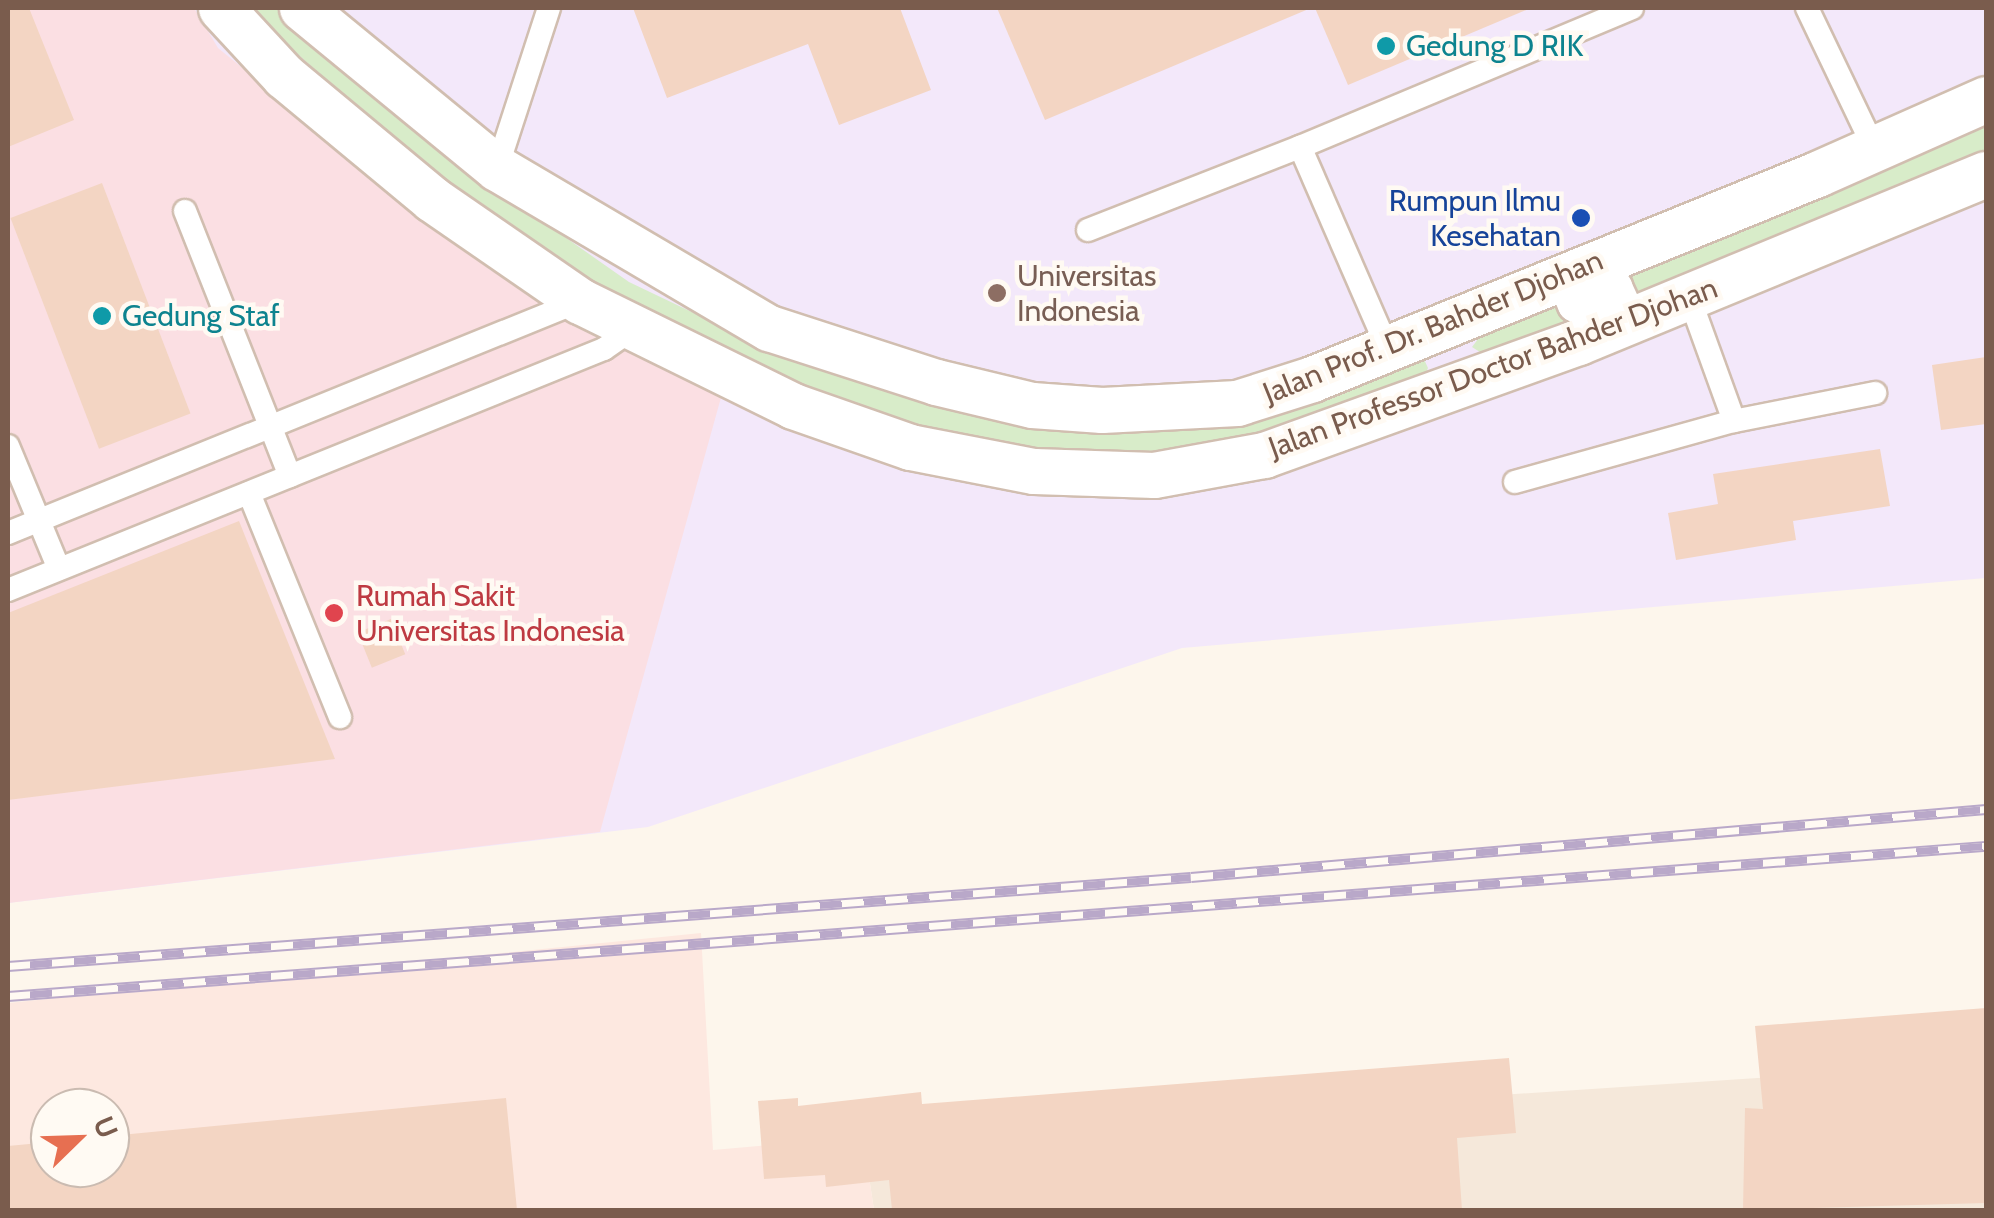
<!DOCTYPE html>
<html>
<head>
<meta charset="utf-8">
<style>
  body { margin:0 }
  #map { position:relative; width:1994px; height:1218px; overflow:hidden; background:#fdf6ec; font-family:Cabin,sans-serif }
  div>[style] { position:absolute }
  [style*='--x'] { left:calc(var(--x)*1px); top:calc(var(--y)*1px); width:calc(var(--w)*1px); rotate:calc(var(--a)*1deg) }
  .residential>* { inset:0; background:#f5e8da }
  .commercial>* { inset:0; background:#fde8e0 }
  .education>* { inset:0; background:#f3e8fa }
  .medical>* { inset:0; background:#fbdfe3 }
  .green>* { inset:0; background:#d8ecc9 }
  .building>* { inset:0; background:#f3d5c3; transform-origin:0 0 }
  .roads { filter:drop-shadow(2px 0 #d1beb0) drop-shadow(-2px 0 #d1beb0) drop-shadow(0 2px #d1beb0) drop-shadow(0 -2px #d1beb0) }
  .service>* { height:22px; margin:-11px; padding:0 11px; transform-origin:11px; border-radius:11px; background:#fff }
  .pedestrian>* { height:35px; margin:-17.5px; padding:0 17.5px; transform-origin:17.5px; border-radius:17.5px; background:#fff }
  .minor>* { height:45px; margin:-22.5px; padding:0 22.5px; transform-origin:22.5px; border-radius:22.5px; background:#fff }
  .rail>* { height:11px; margin-top:-5.5px; transform-origin:0; background:repeating-linear-gradient(90deg,#fffaf3 0 22px,#b9a8c9 0 44px); box-sizing:border-box; border-block:2px solid #b9a8c9 }
  .dots>* { width:28px; height:28px; translate:-50% -50%; box-sizing:border-box; border:5px solid #fffaf3; border-radius:50% }
  span { translate:-50% -50%; white-space:nowrap; text-align:center; line-height:1.15; -webkit-text-stroke:9px #fffaf3; paint-order:stroke }
  .culture-label { font-size:30px; color:#0d838f }
  .left { translate:0 -50%; text-align:left }
  .transit-label { font-size:30px; color:#164399 }
  .right { translate:-100% -50%; text-align:right }
  .education-label { font-size:30px; color:#785e54 }
  .street-label { font-size:30px; color:#7a5c4d }
  .health-label { font-size:30px; color:#be3a42 }
  .frame { position:absolute; inset:0; border:10px solid #7a5c4d; pointer-events:none }
  .north { position:absolute; left:30px; top:1088px; width:100px; height:100px; box-sizing:border-box; background:#fffaf3; border:2px solid #cabbb1; border-radius:50%; rotate:67deg; font-size:28px; font-weight:700; line-height:40px; text-align:center; color:#7a5c4d }
  .north::after { content:''; display:block; margin:auto; width:35px; height:45px; background:#e76f51; clip-path:polygon(50% 0,100% 100%,50% 72%,0 100%) }
</style>
</head>
<body>
<div id="map">
  <div class="residential">
    <div style="clip-path:polygon(1986px 1063px,1986px 1210px,874px 1210px,863px 1137px)"></div>
  </div>
  <div class="commercial">
    <div style="clip-path:polygon(evenodd,701px 933px,713px 1150px,863px 1137px,874px 1210px,8px 1210px,8px 1003px,701px 933px,50px 1108px,110px 1108px,110px 1168px,50px 1168px,50px 1108px)"></div>
  </div>
  <div class="education">
    <div style="clip-path:polygon(8px 8px,1986px 8px,1986px 578px,1182px 648px,648px 827px,8px 903px)"></div>
  </div>
  <div class="medical">
    <div style="clip-path:polygon(8px 8px,194px 8px,218px 48px,490px 270px,722px 394px,600px 832px,8px 903px)"></div>
  </div>
  <div class="green">
    <div style="clip-path:polygon(246px 8px,276px 8px,302px 40px,438px 148px,629px 282px,765px 347px,926px 403px,1041px 423px,1422px 355px,1428px 368px,1424px 377px,1201px 453px,1029px 453px,930px 432px,748px 369px,615px 299px,451px 191px)"></div>
    <div style="clip-path:polygon(1986px 124px,1986px 152px,1483px 354px,1472px 347px,1485px 330px,1522px 313px)"></div>
  </div>
  <div class="building">
    <div style="clip-path:polygon(8px 8px,29px 8px,74px 120px,8px 147px)"></div>
    <div style="clip-path:polygon(633px 8px,900px 8px,931px 90px,839px 125px,808px 44px,667px 98px)"></div>
    <div style="clip-path:polygon(997px 8px,1311px 8px,1045px 120px)"></div>
    <div style="clip-path:polygon(1315px 8px,1531px 8px,1348px 85px)"></div>
    <div style="left:102px;top:183px;width:247px;height:98px;rotate:69deg"></div>
    <div style="clip-path:polygon(1986px 357px,1986px 424px,1941px 430px,1932px 365px)"></div>
    <div style="clip-path:polygon(1880px 449px,1890px 506px,1793px 521px,1796px 540px,1676px 560px,1668px 513px,1718px 504px,1713px 474px)"></div>
    <div style="clip-path:polygon(239px 521px,335px 759px,8px 800px,8px 613px)"></div>
    <div style="left:391px;top:619px;width:38px;height:36px;rotate:68deg"></div>
    <div style="clip-path:polygon(1986px 1008px,1986px 1203px,1743px 1210px,1745px 1108px,1763px 1109px,1755px 1026px)"></div>
    <div style="clip-path:polygon(1509px 1058px,1516px 1133px,1457px 1138px,1462px 1210px,892px 1210px,889px 1180px,826px 1187px,825px 1175px,764px 1179px,758px 1101px,798px 1098px,798px 1106px,921px 1092px,922px 1104px)"></div>
    <div style="clip-path:polygon(506px 1098px,517px 1210px,8px 1210px,8px 1146px,50px 1142px,50px 1168px,110px 1168px,110px 1136px)"></div>
  </div>
  <div class="roads">
    <div class="service">
      <div style="--x:1807;--y:8;--w:155;--a:64.4"></div>
      <div style="--x:497;--y:168;--w:168;--a:-72"></div>
      <div style="--x:185;--y:211;--w:285;--a:68.4"></div>
      <div style="--x:1088;--y:230;--w:228;--a:-21.4"></div>
      <div style="--x:1388;--y:349;--w:220;--a:-113.5"></div>
      <div style="--x:1300;--y:147;--w:360;--a:-22.7"></div>
      <div style="--x:1734;--y:421;--w:144;--a:-11.2"></div>
      <div style="--x:8;--y:446;--w:133;--a:67.5"></div>
      <div style="--x:1515;--y:482;--w:227;--a:-15.6"></div>
      <div style="--x:1734;--y:421;--w:132;--a:-109.9"></div>
      <div style="--x:249;--y:493;--w:242;--a:67.9"></div>
      <div style="--x:8;--y:533;--w:617;--a:-22.08"></div>
      <div style="--x:8;--y:590;--w:643;--a:-22.02"></div>
      <div style="--x:604;--y:349;--w:35;--a:-35"></div>
    </div>
    <div class="pedestrian">
      <div style="--x:1563;--y:275;--w:31;--a:68"></div>
      <div style="--x:1575;--y:304;--w:43;--a:-23.6"></div>
      <div style="--x:1614;--y:287;--w:38;--a:65"></div>
    </div>
    <div class="minor">
      <div style="--x:221;--y:8;--w:93;--a:47.2"></div>
      <div style="--x:284;--y:76;--w:192;--a:39.7"></div>
      <div style="--x:432;--y:199;--w:180;--a:34.6"></div>
      <div style="--x:580;--y:301;--w:237;--a:26.2"></div>
      <div style="--x:793;--y:406;--w:124;--a:19.3"></div>
      <div style="--x:910;--y:447;--w:126;--a:11"></div>
      <div style="--x:1034;--y:471;--w:120;--a:1.9"></div>
      <div style="--x:1154;--y:475;--w:112;--a:-10.3"></div>
      <div style="--x:1264;--y:455;--w:334;--a:-19.8"></div>
      <div style="--x:1578;--y:342;--w:441;--a:-22.4"></div>
      <div style="--x:302;--y:8;--w:252;--a:39.4"></div>
      <div style="--x:497;--y:168;--w:316;--a:30.5"></div>
      <div style="--x:769;--y:328;--w:176;--a:17.9"></div>
      <div style="--x:936;--y:382;--w:99;--a:13.5"></div>
      <div style="--x:1032;--y:405;--w:70;--a:4.1"></div>
      <div style="--x:1102;--y:410;--w:135;--a:-3"></div>
      <div style="--x:1237;--y:403;--w:79;--a:-17.7"></div>
      <div style="--x:1312;--y:379;--w:545;--a:-22.09"></div>
      <div style="--x:1817;--y:174;--w:185;--a:-23.9"></div>
    </div>
  </div>
  <div class="rail">
    <div style="--x:8;--y:966;--w:1186;--a:-4.3"></div>
    <div style="--x:1191;--y:877;--w:798;--a:-4.89"></div>
    <div style="--x:8;--y:996;--w:1984;--a:-4.34"></div>
  </div>
  <div class="dots">
    <div style="left:1386px;top:46px;background:#0f9aa8"></div>
    <div style="left:1581px;top:218px;background:#1a4fb4"></div>
    <div style="left:997px;top:293px;background:#8d6e63"></div>
    <div style="left:102px;top:316px;background:#0f9aa8"></div>
    <div style="left:334px;top:613px;background:#e0444e"></div>
  </div>
  <div class="culture-label">
    <span class="left" style="left:1406px;top:46px">Gedung D RIK</span>
    <span class="left" style="left:122px;top:316px">Gedung Staf</span>
  </div>
  <div class="transit-label">
    <span class="right" style="left:1561px;top:218px">Rumpun Ilmu<br>Kesehatan</span>
  </div>
  <div class="education-label">
    <span class="left" style="left:1017px;top:293px">Universitas<br>Indonesia</span>
  </div>
  <div class="street-label">
    <span style="left:1433px;top:327px;rotate:-22deg">Jalan Prof. Dr. Bahder Djohan</span>
    <span style="left:1493px;top:368px;rotate:-20deg">Jalan Professor Doctor Bahder Djohan</span>
  </div>
  <div class="health-label">
    <span class="left" style="left:356px;top:613px">Rumah Sakit<br>Universitas Indonesia</span>
  </div>
  <div class="frame"></div>
  <div class="north">U</div>
</div>
</body>
</html>
